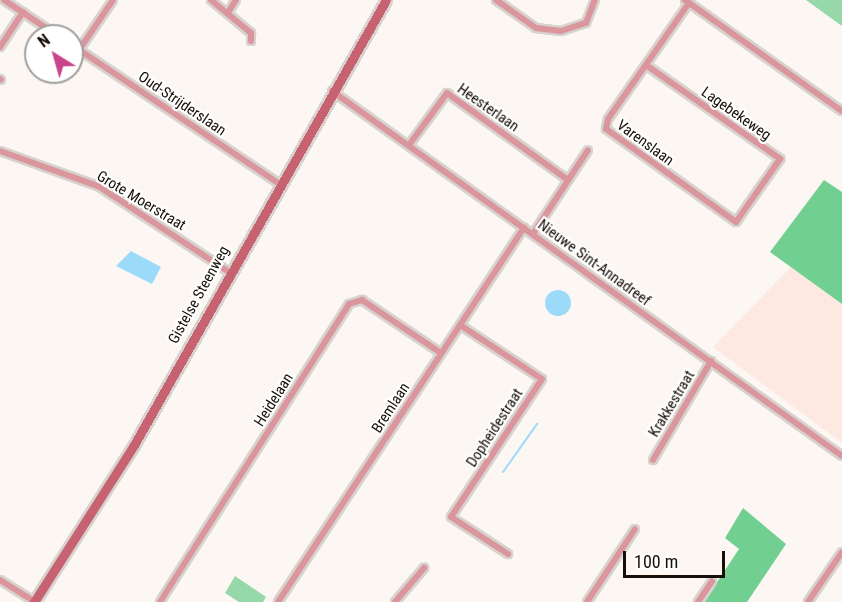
<!DOCTYPE html>
<html>
<head>
<meta charset="utf-8">
<style>
  body { margin:0 }
  #map { position:relative; width:842px; height:602px; overflow:hidden; background:#fcf7f3; font-family:"Roboto Condensed",sans-serif }
  div>[style] { position:absolute }
  [style*='--x'] { left:calc(var(--x)*1px); top:calc(var(--y)*1px); width:calc(var(--w)*1px); rotate:calc(var(--a)*1deg) }
  .education>* { inset:0; background:#fde9e2 }
  .green>* { inset:0; background:#96d8a9 }
  .forest>* { inset:0; background:#71d091 }
  .water>* { inset:0; background:#9bdbf9 }
  .round { border-radius:50% }
  .stream>* { height:2px; margin:-1px; padding:0 1px; transform-origin:1px; border-radius:1px; background:#9bdbf9 }
  .roads { filter:drop-shadow(2px 0 #d7d2cd) drop-shadow(-2px 0 #d7d2cd) drop-shadow(0 2px #d7d2cd) drop-shadow(0 -2px #d7d2cd) }
  .street>* { height:6px; margin:-3px; padding:0 3px; transform-origin:3px; border-radius:3px; background:#db959c }
  .secondary>* { height:9px; margin:-4.5px; padding:0 4.5px; transform-origin:4.5px; border-radius:4.5px; background:#c76270 }
  span { translate:-50% -50%; white-space:nowrap; text-align:center; line-height:1.15; -webkit-text-stroke:4.5px #fff; paint-order:stroke }
  .street-label { font-size:15px; color:#170f08 }
  .north { position:absolute; left:24px; top:24px; width:60px; height:60px; box-sizing:border-box; background:#fff; border:2px solid #a29f9c; border-radius:50%; rotate:323deg; font-size:16px; font-weight:700; line-height:24px; text-align:center; color:#170f08 }
  .north::after { content:''; display:block; margin:auto; width:21px; height:27px; background:#c8458c; clip-path:polygon(50% 0,100% 100%,50% 72%,0 100%) }
  .scale { position:absolute; left:623px; top:551px; width:102px; height:27px; box-sizing:border-box; border:3px solid #170f08; border-top:0; padding-left:8px; font-size:18px; line-height:21px; white-space:nowrap; color:#170f08; -webkit-text-stroke:4px #fff; paint-order:stroke }
</style>
</head>
<body>
<div id="map">
  <div class="education">
    <div style="clip-path:polygon(791px 267px,842px 304px,842px 443px,713px 347px)"></div>
  </div>
  <div class="green">
    <div style="clip-path:polygon(806px 0,842px 0,842px 26px)"></div>
    <div style="clip-path:polygon(235px 576px,266px 597px,263px 602px,239px 602px,225px 593px)"></div>
  </div>
  <div class="forest">
    <div style="clip-path:polygon(824px 180px,842px 192px,842px 304px,770px 252px)"></div>
    <div style="clip-path:polygon(743px 508px,786px 544px,747px 602px,704px 602px,739px 549px,725px 538px)"></div>
  </div>
  <div class="water">
    <div style="clip-path:polygon(131px 251px,161px 267px,152px 284px,116px 266px)"></div>
    <div class="round" style="left:545px;top:290px;width:26px;height:26px"></div>
  </div>
  <div class="stream">
    <div style="--x:503;--y:472;--w:59;--a:-54.7"></div>
  </div>
  <div class="roads">
    <div class="street">
      <div style="--x:4;--y:0;--w:65;--a:33.7"></div>
      <div style="--x:211;--y:0;--w:52;--a:39.5"></div>
      <div style="--x:251;--y:33;--w:8;--a:90"></div>
      <div style="--x:496;--y:0;--w:49;--a:35"></div>
      <div style="--x:536;--y:28;--w:25;--a:7"></div>
      <div style="--x:561;--y:31;--w:26;--a:-18"></div>
      <div style="--x:586;--y:23;--w:25;--a:-69"></div>
      <div style="--x:685;--y:0;--w:192;--a:35.3"></div>
      <div style="--x:229;--y:11;--w:13;--a:-58"></div>
      <div style="--x:72;--y:45;--w:248;--a:33.8"></div>
      <div style="--x:0;--y:47;--w:42;--a:-56.7"></div>
      <div style="--x:79;--y:50;--w:60;--a:-55.8"></div>
      <div style="--x:646;--y:65;--w:164;--a:35"></div>
      <div style="--x:780;--y:159;--w:77;--a:124.9"></div>
      <div style="--x:736;--y:222;--w:160;--a:-144.4"></div>
      <div style="--x:606;--y:129;--w:10;--a:-79"></div>
      <div style="--x:608;--y:119;--w:141;--a:-55.1"></div>
      <div style="--x:0;--y:79;--w:1;--a:45"></div>
      <div style="--x:332;--y:91;--w:627;--a:35.59"></div>
      <div style="--x:409;--y:145;--w:64;--a:-53.8"></div>
      <div style="--x:447;--y:93;--w:149;--a:35.7"></div>
      <div style="--x:0;--y:151;--w:104;--a:19.7"></div>
      <div style="--x:98;--y:186;--w:157;--a:33.3"></div>
      <div style="--x:533;--y:234;--w:100;--a:-56.8"></div>
      <div style="--x:460;--y:325;--w:98;--a:33.4"></div>
      <div style="--x:542;--y:379;--w:165;--a:123.4"></div>
      <div style="--x:451;--y:517;--w:68;--a:33"></div>
      <div style="--x:653;--y:460;--w:115;--a:-59.6"></div>
      <div style="--x:0;--y:580;--w:40;--a:32"></div>
      <div style="--x:160;--y:602;--w:353;--a:-57.6"></div>
      <div style="--x:349;--y:304;--w:14;--a:-17"></div>
      <div style="--x:362;--y:300;--w:95;--a:33.9"></div>
      <div style="--x:278;--y:602;--w:448;--a:-56.7"></div>
      <div style="--x:395;--y:602;--w:45;--a:-49.5"></div>
      <div style="--x:587;--y:602;--w:87;--a:-56.7"></div>
      <div style="--x:698;--y:602;--w:25;--a:-56"></div>
      <div style="--x:808;--y:602;--w:60;--a:-55.8"></div>
    </div>
    <div class="secondary">
      <div style="--x:34;--y:602;--w:186;--a:-57.5"></div>
      <div style="--x:134;--y:445;--w:511;--a:-60.48"></div>
    </div>
  </div>
  <div class="street-label">
    <span style="left:182px;top:104px;rotate:34deg">Oud-Strijderslaan</span>
    <span style="left:488px;top:108px;rotate:35deg">Heesterlaan</span>
    <span style="left:736px;top:114px;rotate:35deg">Lagebekeweg</span>
    <span style="left:645px;top:143px;rotate:36deg">Varenslaan</span>
    <span style="left:141px;top:201px;rotate:31deg">Grote Moerstraat</span>
    <span style="left:594px;top:263px;rotate:36deg">Nieuwe Sint-Annadreef</span>
    <span style="left:199px;top:295px;rotate:-61deg">Gistelse Steenweg</span>
    <span style="left:274px;top:400px;rotate:-58deg">Heidelaan</span>
    <span style="left:672px;top:404px;rotate:-59deg">Krakkestraat</span>
    <span style="left:391px;top:408px;rotate:-57deg">Bremlaan</span>
    <span style="left:495px;top:428px;rotate:-57deg">Dopheidestraat</span>
  </div>
  <div class="north">N</div>
  <div class="scale">100 m</div>
</div>
</body>
</html>
